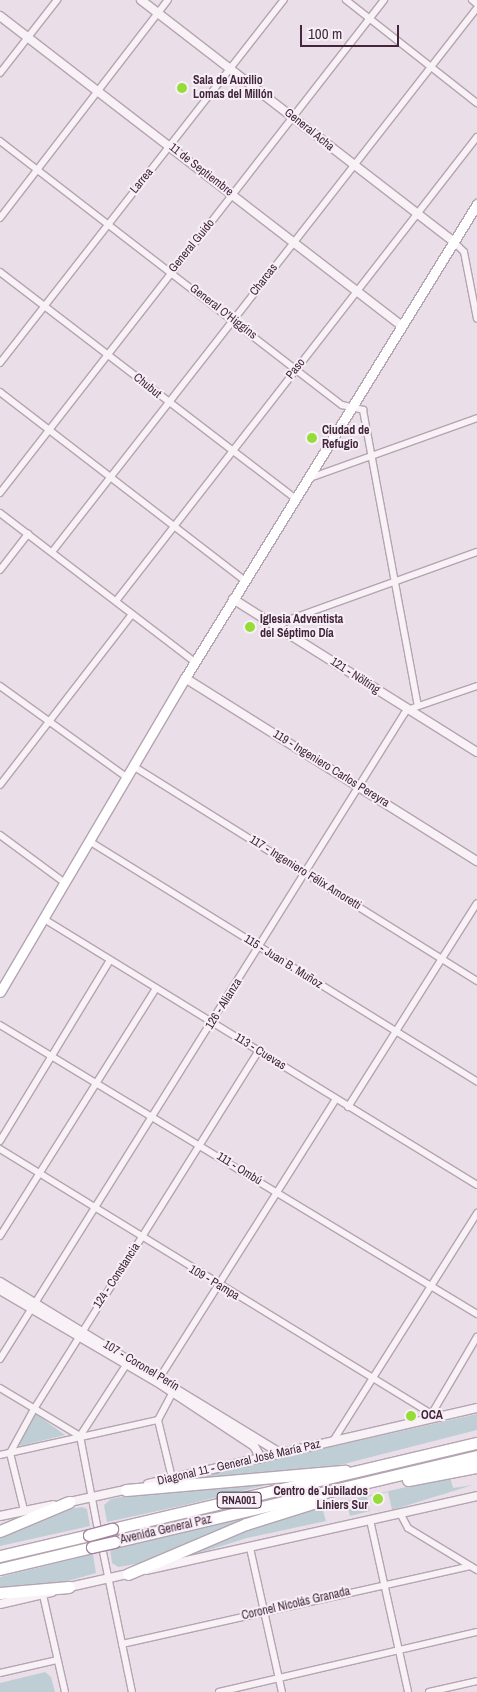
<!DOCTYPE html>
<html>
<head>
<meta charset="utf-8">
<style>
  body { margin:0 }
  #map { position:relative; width:477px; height:1692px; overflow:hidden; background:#eadfe8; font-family:"Archivo Narrow",sans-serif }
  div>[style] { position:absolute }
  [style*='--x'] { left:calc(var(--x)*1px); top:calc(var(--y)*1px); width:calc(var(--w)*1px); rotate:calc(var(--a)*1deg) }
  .green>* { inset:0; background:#bfced5 }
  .roads { filter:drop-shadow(1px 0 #b5a4b1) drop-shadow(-1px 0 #b5a4b1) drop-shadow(0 1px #b5a4b1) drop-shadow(0 -1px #b5a4b1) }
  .minor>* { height:6px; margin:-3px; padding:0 3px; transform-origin:3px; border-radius:3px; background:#f8f2f6 }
  .tertiary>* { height:8px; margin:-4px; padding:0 4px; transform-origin:4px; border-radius:4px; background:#f8f2f6 }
  .secondary>* { height:9px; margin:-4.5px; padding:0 4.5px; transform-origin:4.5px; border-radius:4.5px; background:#fff }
  .motorway>* { height:11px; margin:-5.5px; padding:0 5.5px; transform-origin:5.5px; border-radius:5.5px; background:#fff }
  .bridges { filter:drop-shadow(1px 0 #a2859d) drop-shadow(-1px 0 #a2859d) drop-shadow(0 1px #a2859d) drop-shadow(0 -1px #a2859d) }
  .motorway-bridge>* { height:11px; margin:-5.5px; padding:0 5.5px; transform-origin:5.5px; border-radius:5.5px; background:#fff }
  .dots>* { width:14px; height:14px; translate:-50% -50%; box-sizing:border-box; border:2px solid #f7eff6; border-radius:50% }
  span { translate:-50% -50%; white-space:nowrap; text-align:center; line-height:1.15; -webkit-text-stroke:4px #f7eff6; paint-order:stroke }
  .shield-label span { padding:1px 4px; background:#f7eff6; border:1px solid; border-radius:4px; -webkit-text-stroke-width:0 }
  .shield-label { font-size:11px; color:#43263d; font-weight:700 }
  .poi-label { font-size:12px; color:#43263d; font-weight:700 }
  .left { translate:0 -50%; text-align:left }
  .right { translate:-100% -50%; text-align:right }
  .street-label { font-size:12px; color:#43263d }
  .scale { position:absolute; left:300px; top:25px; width:99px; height:22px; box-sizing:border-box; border:2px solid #43263d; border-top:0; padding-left:6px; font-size:15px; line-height:18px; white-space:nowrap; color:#43263d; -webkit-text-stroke:4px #f7eff6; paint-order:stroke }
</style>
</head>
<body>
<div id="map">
  <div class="green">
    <div style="clip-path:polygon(36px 1414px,65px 1435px,20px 1446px,18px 1444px)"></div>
    <div style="clip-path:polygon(477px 1414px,477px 1430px,332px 1467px,179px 1481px)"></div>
    <div style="clip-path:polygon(450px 1477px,453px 1488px,473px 1485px,392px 1510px,388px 1492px,367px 1497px,370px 1511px,350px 1516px,347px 1505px,323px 1511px,326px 1521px,247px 1538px,177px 1560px,252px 1526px,297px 1512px)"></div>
    <div style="clip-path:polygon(290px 1479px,185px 1505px,107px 1522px,104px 1505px,111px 1499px,149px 1491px)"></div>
    <div style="clip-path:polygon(82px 1507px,87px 1509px,90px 1526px,0 1546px,0 1534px,59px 1511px)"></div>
    <div style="clip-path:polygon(269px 1510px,142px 1563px,118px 1567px,112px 1563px,110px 1549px)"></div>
    <div style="clip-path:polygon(93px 1554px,96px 1573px,61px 1583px,0 1590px,0 1577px)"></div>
    <div style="clip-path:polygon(45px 1672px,51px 1677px,55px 1692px,0 1692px,0 1683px)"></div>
  </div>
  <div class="roads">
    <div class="minor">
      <div style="--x:346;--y:0;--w:167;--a:38.2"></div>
      <div style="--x:472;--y:0;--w:6;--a:39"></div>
      <div style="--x:0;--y:73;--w:93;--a:-52"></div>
      <div style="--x:0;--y:141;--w:432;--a:37.7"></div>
      <div style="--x:342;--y:405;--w:22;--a:13"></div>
      <div style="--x:363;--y:410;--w:301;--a:79.5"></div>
      <div style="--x:0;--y:218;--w:275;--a:-52.4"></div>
      <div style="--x:454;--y:242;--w:14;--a:45"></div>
      <div style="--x:464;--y:252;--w:68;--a:79"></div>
      <div style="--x:0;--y:272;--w:372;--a:37.5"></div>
      <div style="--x:0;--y:363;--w:461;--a:-52"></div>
      <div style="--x:0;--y:392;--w:309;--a:37.6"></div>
      <div style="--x:307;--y:479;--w:181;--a:-19.7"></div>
      <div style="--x:0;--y:493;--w:625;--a:-52.08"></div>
      <div style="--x:0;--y:513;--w:245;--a:37.4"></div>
      <div style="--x:52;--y:552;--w:690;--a:-52"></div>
      <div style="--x:0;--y:570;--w:46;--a:-52.1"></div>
      <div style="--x:116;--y:601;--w:588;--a:-52.12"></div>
      <div style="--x:278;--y:627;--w:12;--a:-35"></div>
      <div style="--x:288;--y:620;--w:201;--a:-19.8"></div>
      <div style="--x:0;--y:686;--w:155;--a:35.8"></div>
      <div style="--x:133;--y:766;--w:406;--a:32"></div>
      <div style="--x:0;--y:785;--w:216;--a:-52.3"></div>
      <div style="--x:0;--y:835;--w:81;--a:36.4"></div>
      <div style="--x:89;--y:841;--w:457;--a:31.8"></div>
      <div style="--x:44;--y:919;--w:508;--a:31.56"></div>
      <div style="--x:0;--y:1025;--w:558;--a:31.21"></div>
      <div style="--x:348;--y:1107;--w:241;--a:-57.7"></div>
      <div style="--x:0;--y:1141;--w:212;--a:-58.7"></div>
      <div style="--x:0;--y:1149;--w:505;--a:31.55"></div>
      <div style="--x:0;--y:1236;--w:293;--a:-57.8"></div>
      <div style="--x:0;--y:1359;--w:761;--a:-57.94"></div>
      <div style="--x:404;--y:714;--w:5;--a:-53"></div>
      <div style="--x:407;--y:710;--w:74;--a:-18.9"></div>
      <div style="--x:157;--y:1382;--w:335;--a:-57.7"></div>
      <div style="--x:0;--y:1388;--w:93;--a:31"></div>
      <div style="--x:431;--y:1415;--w:91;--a:-59.5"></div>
      <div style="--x:333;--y:1441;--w:270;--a:-57.7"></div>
      <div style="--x:0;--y:1455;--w:162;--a:-12.5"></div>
      <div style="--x:172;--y:1478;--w:60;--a:-103.6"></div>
      <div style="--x:158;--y:1420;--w:34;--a:-62"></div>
      <div style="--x:24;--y:1510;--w:59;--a:-103.8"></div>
      <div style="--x:10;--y:1453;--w:50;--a:-61.4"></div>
      <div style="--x:34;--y:1409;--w:423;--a:-57.9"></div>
      <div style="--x:400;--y:1513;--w:17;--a:62"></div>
      <div style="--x:408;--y:1528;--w:81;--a:31.3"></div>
      <div style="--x:370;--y:1520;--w:176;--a:77.5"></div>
      <div style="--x:97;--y:1525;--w:91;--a:-100.8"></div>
      <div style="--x:80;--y:1436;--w:88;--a:-57"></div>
      <div style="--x:250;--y:1548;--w:148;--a:77.5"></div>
      <div style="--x:103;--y:1552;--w:143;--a:78.3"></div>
      <div style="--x:43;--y:1595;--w:99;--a:77.2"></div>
      <div style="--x:122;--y:1644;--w:357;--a:-12.6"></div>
      <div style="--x:0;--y:1673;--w:58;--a:-12.8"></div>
      <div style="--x:219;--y:1692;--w:265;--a:-13.1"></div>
      <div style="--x:429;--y:1692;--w:49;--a:-12.9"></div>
    </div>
    <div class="tertiary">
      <div style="--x:141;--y:0;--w:396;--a:37.7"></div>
      <div style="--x:0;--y:16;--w:508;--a:37.64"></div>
      <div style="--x:233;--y:599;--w:288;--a:32.1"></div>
      <div style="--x:185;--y:678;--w:345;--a:32.1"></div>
      <div style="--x:0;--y:1282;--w:328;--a:31.4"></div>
      <div style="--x:0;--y:1290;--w:182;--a:30.4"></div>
      <div style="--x:157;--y:1382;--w:116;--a:33.4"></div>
      <div style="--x:254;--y:1446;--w:14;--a:60"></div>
      <div style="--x:148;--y:1484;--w:338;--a:-13"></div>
      <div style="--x:65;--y:1503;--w:66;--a:-12.3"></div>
      <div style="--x:0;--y:1516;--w:54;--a:-11.7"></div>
      <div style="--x:146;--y:1570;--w:339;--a:-12.6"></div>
      <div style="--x:65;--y:1588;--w:69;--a:-12.6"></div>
      <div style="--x:0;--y:1604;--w:53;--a:-13"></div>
    </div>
    <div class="secondary">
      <div style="--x:0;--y:992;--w:364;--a:-59.5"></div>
      <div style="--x:185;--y:678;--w:557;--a:-58.37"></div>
    </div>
    <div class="motorway">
      <div style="--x:408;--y:1480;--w:69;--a:-10.8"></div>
      <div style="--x:126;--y:1490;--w:220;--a:-5"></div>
      <div style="--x:112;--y:1529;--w:375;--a:-13.3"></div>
      <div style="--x:0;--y:1531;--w:75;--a:-22.8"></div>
      <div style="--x:114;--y:1542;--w:373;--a:-13.3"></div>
      <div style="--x:0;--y:1556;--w:91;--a:-13.3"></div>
      <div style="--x:0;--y:1569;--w:95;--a:-13.4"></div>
      <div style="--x:128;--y:1574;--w:128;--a:-23"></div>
      <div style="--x:246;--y:1524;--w:70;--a:-17.4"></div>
      <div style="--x:0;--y:1593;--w:69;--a:-5"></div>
    </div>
  </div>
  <div class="bridges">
    <div class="motorway-bridge">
      <div style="--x:89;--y:1535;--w:24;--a:-15"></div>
      <div style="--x:92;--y:1547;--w:23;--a:-13"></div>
    </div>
  </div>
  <div class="dots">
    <div style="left:182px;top:88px;background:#95dd36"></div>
    <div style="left:312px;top:438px;background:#95dd36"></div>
    <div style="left:250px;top:627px;background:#95dd36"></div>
    <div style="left:411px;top:1416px;background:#95dd36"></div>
    <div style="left:378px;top:1499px;background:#95dd36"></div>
  </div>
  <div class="shield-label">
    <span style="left:239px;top:1500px">RNA001</span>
  </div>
  <div class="poi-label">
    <span class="left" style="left:193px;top:88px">Sala de Auxilio<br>Lomas del Millón</span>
    <span class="left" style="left:322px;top:438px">Ciudad de<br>Refugio</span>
    <span class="left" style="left:260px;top:627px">Iglesia Adventista<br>del Séptimo Día</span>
    <span class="left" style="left:421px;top:1416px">OCA</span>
    <span class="right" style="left:368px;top:1499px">Centro de Jubilados<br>Liniers Sur</span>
  </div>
  <div class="street-label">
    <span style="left:309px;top:130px;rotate:39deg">General Acha</span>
    <span style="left:201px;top:170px;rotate:38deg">11 de Septiembre</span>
    <span style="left:142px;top:181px;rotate:-51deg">Larrea</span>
    <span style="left:192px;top:246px;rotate:-51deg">General Guido</span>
    <span style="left:264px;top:280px;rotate:-52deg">Charcas</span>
    <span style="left:223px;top:312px;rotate:38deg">General O'Higgins</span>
    <span style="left:296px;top:369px;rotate:-52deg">Paso</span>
    <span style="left:147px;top:386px;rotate:39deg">Chubut</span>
    <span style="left:355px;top:676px;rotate:33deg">121 - Nölting</span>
    <span style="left:331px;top:769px;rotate:32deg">119 - Ingeniero Carlos Pereyra</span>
    <span style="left:305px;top:873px;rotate:32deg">117 - Ingeniero Félix Amoretti</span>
    <span style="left:283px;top:962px;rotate:32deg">115 - Juan B. Muñoz</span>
    <span style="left:224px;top:1004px;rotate:-58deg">126 - Alianza</span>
    <span style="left:260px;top:1052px;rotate:32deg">113 - Cuevas</span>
    <span style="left:239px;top:1169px;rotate:32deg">111 - Ombú</span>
    <span style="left:117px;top:1276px;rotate:-57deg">124 - Constancia</span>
    <span style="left:214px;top:1283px;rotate:31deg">109 - Pampa</span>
    <span style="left:141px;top:1366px;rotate:31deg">107 - Coronel Perín</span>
    <span style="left:239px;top:1463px;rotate:-13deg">Diagonal 11 - General José María Paz</span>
    <span style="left:166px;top:1530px;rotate:-13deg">Avenida General Paz</span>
    <span style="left:296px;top:1604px;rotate:-13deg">Coronel Nicolás Granada</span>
  </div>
  <div class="scale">100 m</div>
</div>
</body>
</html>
